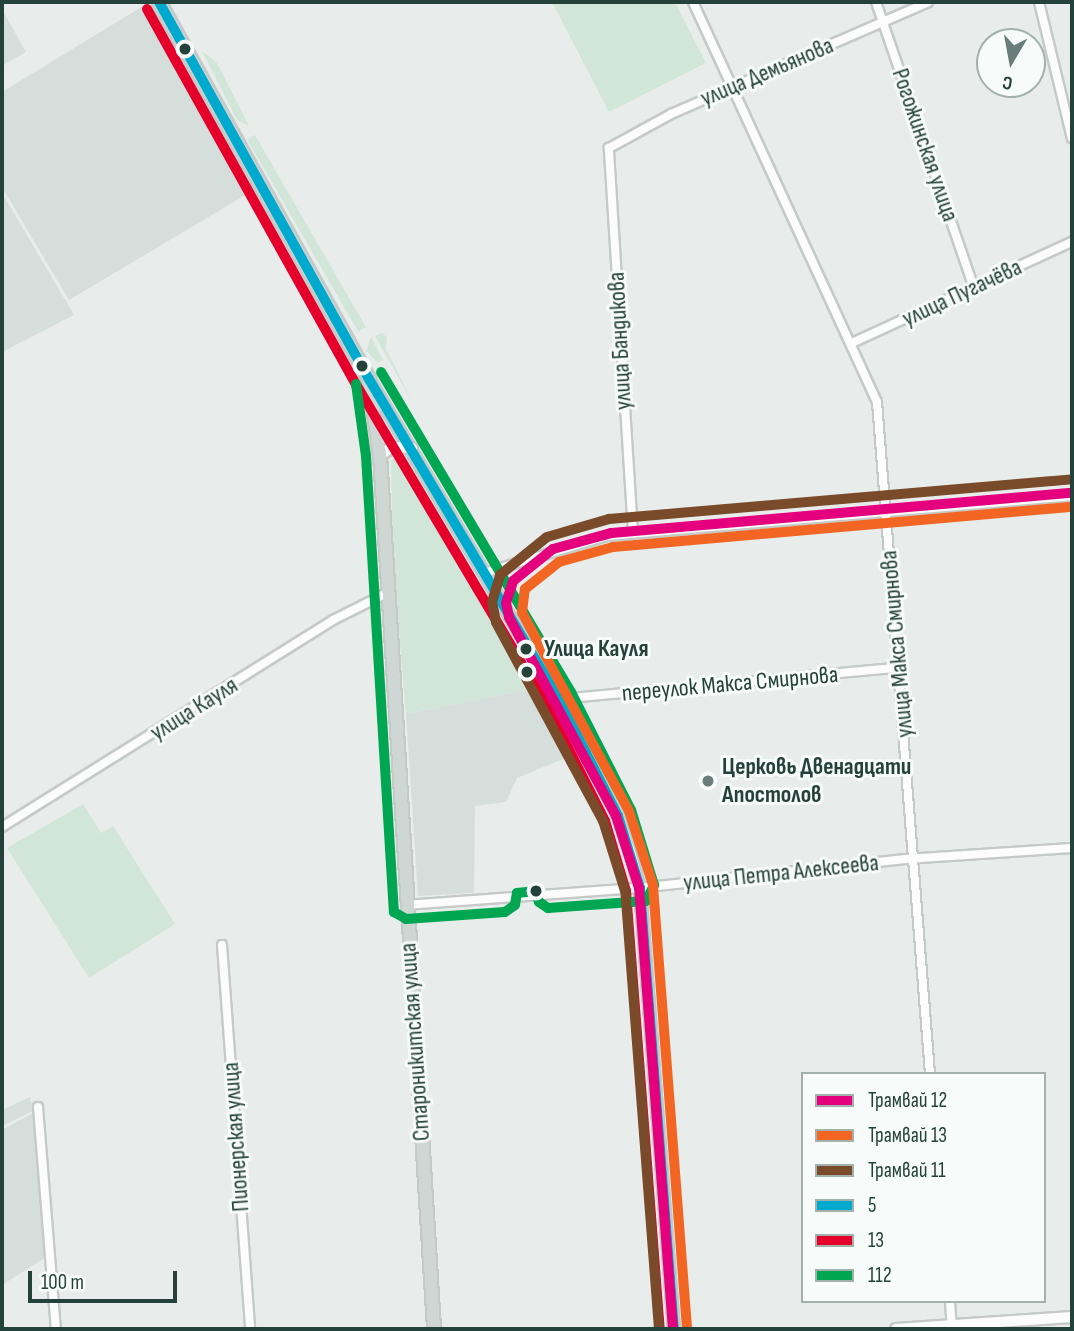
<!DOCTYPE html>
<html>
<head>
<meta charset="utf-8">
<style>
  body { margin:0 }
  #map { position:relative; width:1074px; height:1331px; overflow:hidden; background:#e8edeb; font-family:"Sofia Sans Condensed",sans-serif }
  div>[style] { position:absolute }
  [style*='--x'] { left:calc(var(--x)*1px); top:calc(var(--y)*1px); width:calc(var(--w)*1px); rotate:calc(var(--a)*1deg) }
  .built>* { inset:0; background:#d6dedb }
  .green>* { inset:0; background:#d1e6d8; transform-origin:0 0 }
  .roads { filter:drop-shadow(2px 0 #c5cac8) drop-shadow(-2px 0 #c5cac8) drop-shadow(0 2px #c5cac8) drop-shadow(0 -2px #c5cac8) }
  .street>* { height:8px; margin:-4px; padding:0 4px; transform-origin:4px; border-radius:4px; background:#fcfcfc }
  .secondary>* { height:10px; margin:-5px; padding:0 5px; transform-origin:5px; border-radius:5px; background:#fcfcfc }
  .primary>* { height:12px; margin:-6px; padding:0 6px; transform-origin:6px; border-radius:6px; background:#cfd7d5 }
  .bus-1>* { height:10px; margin:-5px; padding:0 5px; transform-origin:5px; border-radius:5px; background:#00a9ce }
  .bus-2>* { height:10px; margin:-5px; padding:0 5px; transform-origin:5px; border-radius:5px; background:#e4002b }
  .bus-3>* { height:10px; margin:-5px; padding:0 5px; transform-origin:5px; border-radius:5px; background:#00a651 }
  .tram-1>* { height:10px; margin:-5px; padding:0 5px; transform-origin:5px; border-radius:5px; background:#e5007d }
  .tram-2>* { height:10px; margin:-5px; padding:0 5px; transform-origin:5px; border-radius:5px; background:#f26522 }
  .tram-3>* { height:10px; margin:-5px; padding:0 5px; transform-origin:5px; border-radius:5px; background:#7a4b2a }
  .dots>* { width:19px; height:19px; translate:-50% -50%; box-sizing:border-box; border:4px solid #f7fbf9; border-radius:50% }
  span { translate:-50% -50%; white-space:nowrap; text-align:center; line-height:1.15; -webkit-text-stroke:6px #f7fbf9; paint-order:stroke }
  .street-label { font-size:24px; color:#24423a }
  .stop-label { font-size:24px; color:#24423a; font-weight:700 }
  .left { translate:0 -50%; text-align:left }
  .poi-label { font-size:24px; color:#24423a; font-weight:700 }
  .frame { position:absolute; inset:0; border:4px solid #24423a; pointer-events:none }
  .legend { position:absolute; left:801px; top:1072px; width:245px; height:231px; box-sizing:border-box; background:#f7fbf9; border:2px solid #a3b1ad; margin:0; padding:9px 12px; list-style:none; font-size:21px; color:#24423a }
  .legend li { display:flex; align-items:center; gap:14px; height:35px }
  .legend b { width:35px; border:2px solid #a3b1ad }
  .north { position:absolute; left:976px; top:28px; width:70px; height:70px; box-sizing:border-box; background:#f7fbf9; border:2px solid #a3b1ad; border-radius:50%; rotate:190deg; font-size:19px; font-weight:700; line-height:28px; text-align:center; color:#24423a }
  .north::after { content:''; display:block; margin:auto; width:24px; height:32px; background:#697e78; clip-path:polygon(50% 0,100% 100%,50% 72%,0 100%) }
  .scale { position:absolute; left:28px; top:1271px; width:149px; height:32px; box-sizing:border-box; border:4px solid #24423a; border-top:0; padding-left:9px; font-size:21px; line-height:24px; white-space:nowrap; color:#24423a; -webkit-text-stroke:5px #f7fbf9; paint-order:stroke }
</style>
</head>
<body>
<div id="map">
  <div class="built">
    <div style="clip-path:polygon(143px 6px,249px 193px,69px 300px,2px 187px,2px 92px)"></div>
    <div style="clip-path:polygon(2px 9px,26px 52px,2px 66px)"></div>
    <div style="clip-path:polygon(4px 196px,74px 315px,2px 352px,2px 197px)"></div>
    <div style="clip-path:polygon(540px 687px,573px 755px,517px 778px,506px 802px,475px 806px,474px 893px,418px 896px,406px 714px)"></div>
    <div style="clip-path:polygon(30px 1097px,33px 1111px,2px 1126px,2px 1110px)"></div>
    <div style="clip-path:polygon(33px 1113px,45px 1258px,2px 1285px,2px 1130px)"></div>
  </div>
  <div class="green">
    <div style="clip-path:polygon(552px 2px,675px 2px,706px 63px,609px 112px)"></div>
    <div style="clip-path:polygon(202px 51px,217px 63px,249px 126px,237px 120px)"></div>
    <div style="left:255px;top:135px;width:222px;height:9px;rotate:60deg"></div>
    <div style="clip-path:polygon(382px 333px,387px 337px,386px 349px,413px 403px,375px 336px)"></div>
    <div style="clip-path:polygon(371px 337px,383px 360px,378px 363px,366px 351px)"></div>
    <div style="clip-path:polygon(408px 455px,532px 678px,540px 687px,406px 714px,393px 563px,391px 460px)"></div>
    <div style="clip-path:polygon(83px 804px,101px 833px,113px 826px,175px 924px,89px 978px,7px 848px)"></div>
  </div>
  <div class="roads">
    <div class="street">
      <div style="--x:693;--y:2;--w:440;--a:65.3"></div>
      <div style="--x:877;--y:402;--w:674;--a:85.49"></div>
      <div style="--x:876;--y:2;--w:303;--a:71.1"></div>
      <div style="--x:1039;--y:2;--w:140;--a:76.4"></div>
      <div style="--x:852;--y:343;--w:242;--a:-24.7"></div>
      <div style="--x:633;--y:533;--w:386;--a:-93.6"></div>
      <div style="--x:609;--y:148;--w:71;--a:-28.7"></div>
      <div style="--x:671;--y:114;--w:280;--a:-23.5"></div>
      <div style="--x:487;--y:572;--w:125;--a:-16.7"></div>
      <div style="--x:607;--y:536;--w:467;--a:-4.9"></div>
      <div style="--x:559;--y:699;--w:343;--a:-5.3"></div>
      <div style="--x:2;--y:827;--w:390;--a:-32"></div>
      <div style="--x:333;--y:620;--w:60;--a:-26.6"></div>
      <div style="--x:406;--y:905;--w:234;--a:-4.2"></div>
      <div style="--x:639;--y:888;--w:268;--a:-6.2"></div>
      <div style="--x:905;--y:859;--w:167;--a:-3.8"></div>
      <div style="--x:222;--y:945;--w:385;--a:85.8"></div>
      <div style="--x:38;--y:1107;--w:223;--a:85.4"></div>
      <div style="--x:950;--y:1301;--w:28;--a:86"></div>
    </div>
    <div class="secondary">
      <div style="--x:370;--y:381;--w:370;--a:59.3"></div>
      <div style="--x:559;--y:699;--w:131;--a:63.2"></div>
      <div style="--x:618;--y:816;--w:35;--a:72"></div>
      <div style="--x:629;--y:849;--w:41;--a:74.2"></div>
      <div style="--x:640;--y:888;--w:442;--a:85.6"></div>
      <div style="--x:380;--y:455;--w:15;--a:-32"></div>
      <div style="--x:393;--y:447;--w:19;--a:3"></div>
      <div style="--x:896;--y:1329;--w:176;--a:-3.9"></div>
    </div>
    <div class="primary">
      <div style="--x:159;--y:2;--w:432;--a:60.9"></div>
      <div style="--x:369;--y:379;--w:77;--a:81.8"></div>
      <div style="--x:380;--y:455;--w:876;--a:86.46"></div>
    </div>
  </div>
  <div class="bus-1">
    <div style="--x:159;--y:2;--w:432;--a:60.9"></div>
    <div style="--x:369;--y:379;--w:372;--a:59.3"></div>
    <div style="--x:559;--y:699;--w:131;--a:63.2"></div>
    <div style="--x:618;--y:816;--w:75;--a:73"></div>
    <div style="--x:640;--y:888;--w:442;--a:85.6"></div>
  </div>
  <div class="bus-2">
    <div style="--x:147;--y:9;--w:432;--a:60.9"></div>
    <div style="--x:357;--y:386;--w:372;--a:59.3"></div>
    <div style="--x:547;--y:706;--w:129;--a:63.2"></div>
    <div style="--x:605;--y:821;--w:73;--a:73.3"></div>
    <div style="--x:626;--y:891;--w:439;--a:85.6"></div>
  </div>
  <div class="bus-3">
    <div style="--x:356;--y:384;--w:73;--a:82.1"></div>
    <div style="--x:366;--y:456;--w:457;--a:86.5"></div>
    <div style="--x:394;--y:912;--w:14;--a:30"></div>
    <div style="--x:406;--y:919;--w:99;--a:-4"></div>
    <div style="--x:505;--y:912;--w:12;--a:-35"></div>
    <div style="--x:515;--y:905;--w:12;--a:-81"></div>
    <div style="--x:517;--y:893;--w:19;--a:-6"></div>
    <div style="--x:536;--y:891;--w:11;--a:75"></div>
    <div style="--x:539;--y:902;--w:11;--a:34"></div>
    <div style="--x:548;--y:908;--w:98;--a:-4.1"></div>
    <div style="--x:646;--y:901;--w:18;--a:-63"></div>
    <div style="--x:654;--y:885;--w:78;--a:-107"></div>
    <div style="--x:631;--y:810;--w:132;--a:-117"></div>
    <div style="--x:571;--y:692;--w:372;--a:-120.7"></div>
  </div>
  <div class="tram-1">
    <div style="--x:673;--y:1329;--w:442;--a:-94.4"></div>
    <div style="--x:639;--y:888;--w:76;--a:-107.7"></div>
    <div style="--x:616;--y:816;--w:226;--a:-118.3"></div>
    <div style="--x:509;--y:617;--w:14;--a:-102"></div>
    <div style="--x:506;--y:603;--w:23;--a:-72"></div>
    <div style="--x:513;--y:581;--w:51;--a:-38.7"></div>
    <div style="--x:553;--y:549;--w:60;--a:-15.4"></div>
    <div style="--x:611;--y:533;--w:463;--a:-5"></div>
  </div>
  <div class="tram-2">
    <div style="--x:687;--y:1328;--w:444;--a:-94.4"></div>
    <div style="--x:653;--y:885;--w:78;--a:-108"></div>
    <div style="--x:629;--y:811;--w:226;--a:-118.3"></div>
    <div style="--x:522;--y:612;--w:23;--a:-83"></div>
    <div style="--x:525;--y:589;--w:43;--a:-38.5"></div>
    <div style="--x:559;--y:562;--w:56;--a:-15.5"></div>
    <div style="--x:613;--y:547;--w:461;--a:-5"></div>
  </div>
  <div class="tram-3">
    <div style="--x:659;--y:1329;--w:439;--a:-94.4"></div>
    <div style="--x:625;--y:891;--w:73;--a:-107.4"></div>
    <div style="--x:603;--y:821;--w:226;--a:-118.3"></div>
    <div style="--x:496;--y:622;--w:20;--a:-101"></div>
    <div style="--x:492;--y:602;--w:28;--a:-73"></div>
    <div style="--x:500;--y:575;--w:60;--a:-39"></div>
    <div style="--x:547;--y:537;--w:65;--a:-16.2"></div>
    <div style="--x:609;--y:519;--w:464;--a:-4.9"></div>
  </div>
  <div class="dots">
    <div style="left:185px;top:49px;background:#24423a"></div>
    <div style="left:362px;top:366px;background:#24423a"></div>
    <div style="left:526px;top:649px;background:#24423a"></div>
    <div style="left:527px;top:672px;background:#24423a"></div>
    <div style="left:708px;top:781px;background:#697e78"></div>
    <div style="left:536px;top:891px;background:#24423a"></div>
  </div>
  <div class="street-label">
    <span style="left:767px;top:72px;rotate:-23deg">улица Демьянова</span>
    <span style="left:925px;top:145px;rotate:71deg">Рогожинская улица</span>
    <span style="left:962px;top:293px;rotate:-25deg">улица Пугачёва</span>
    <span style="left:620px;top:341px;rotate:-93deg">улица Бандикова</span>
    <span style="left:897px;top:644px;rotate:-95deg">улица Макса Смирнова</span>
    <span style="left:730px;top:684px;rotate:-5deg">переулок Макса Смирнова</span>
    <span style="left:194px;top:709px;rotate:-32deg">улица Кауля</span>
    <span style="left:781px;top:873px;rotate:-6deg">улица Петра Алексеева</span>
    <span style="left:415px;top:1042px;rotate:-94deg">Староникитская улица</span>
    <span style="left:236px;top:1137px;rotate:-94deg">Пионерская улица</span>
  </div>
  <div class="stop-label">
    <span class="left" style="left:544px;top:649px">Улица Кауля</span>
  </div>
  <div class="poi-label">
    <span class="left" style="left:722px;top:781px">Церковь Двенадцати<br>Апостолов</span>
  </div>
  <div class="frame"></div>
  <ul class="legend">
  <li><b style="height:9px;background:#e5007d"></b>Трамвай 12</li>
  <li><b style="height:9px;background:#f26522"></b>Трамвай 13</li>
  <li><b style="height:9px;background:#7a4b2a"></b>Трамвай 11</li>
  <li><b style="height:9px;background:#00a9ce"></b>5</li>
  <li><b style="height:9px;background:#e4002b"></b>13</li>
  <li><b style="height:9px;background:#00a651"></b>112</li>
  </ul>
  <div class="north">С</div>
  <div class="scale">100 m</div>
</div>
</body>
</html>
